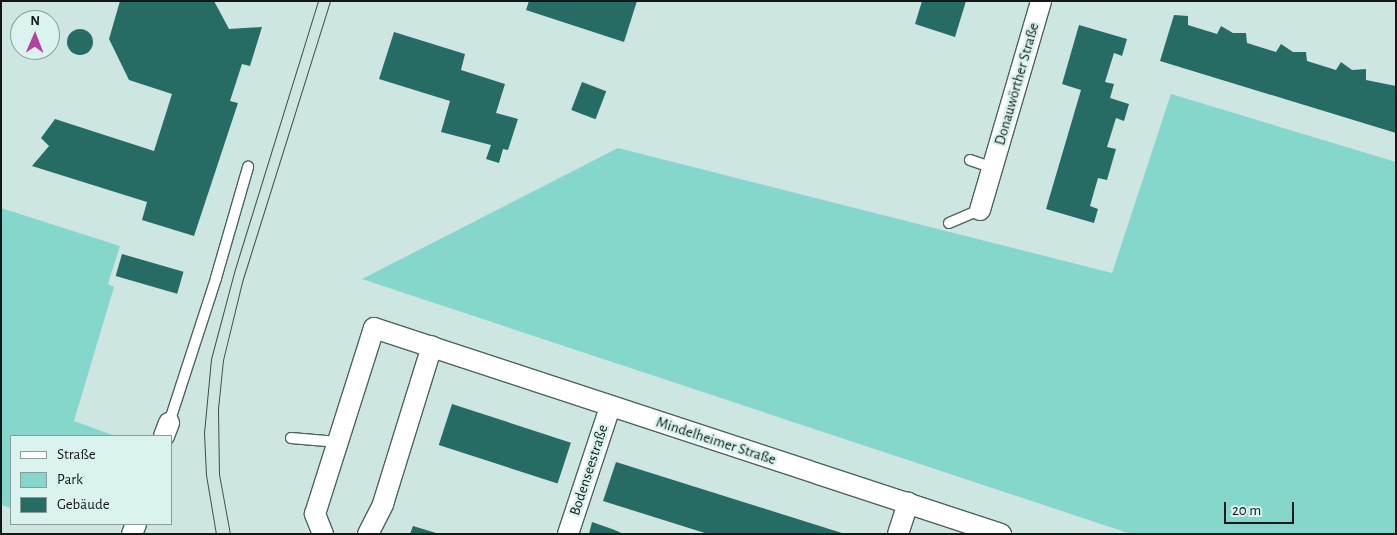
<!DOCTYPE html>
<html>
<head>
<meta charset="utf-8">
<style>
  body { margin:0 }
  #map { position:relative; width:1397px; height:535px; overflow:hidden; background:#cde6e2; font-family:"Alegreya Sans",sans-serif }
  div>[style] { position:absolute }
  [style*='--x'] { left:calc(var(--x)*1px); top:calc(var(--y)*1px); width:calc(var(--w)*1px); rotate:calc(var(--a)*1deg) }
  .green>* { inset:0; background:#85d7cb }
  .building>* { inset:0; background:#266c64; transform-origin:0 0 }
  .round { border-radius:50% }
  .roads { filter:drop-shadow(1px 0 #4d635f) drop-shadow(-1px 0 #4d635f) drop-shadow(0 1px #4d635f) drop-shadow(0 -1px #4d635f) }
  .lane>* { height:10px; margin:-5px; padding:0 5px; transform-origin:5px; border-radius:5px; background:#fff }
  .street>* { height:20px; margin:-10px; padding:0 10px; transform-origin:10px; border-radius:10px; background:#fff }
  .tram>* { height:1px; margin:-0.5px; padding:0 0.5px; transform-origin:0.5px; border-radius:0.5px; background:#414e4c }
  span { translate:-50% -50%; white-space:nowrap; text-align:center; line-height:1.15; -webkit-text-stroke:5px #daf3ef; paint-order:stroke }
  .street-label { font-size:15px; color:#101917 }
  .frame { position:absolute; inset:0; border:2px solid #101917; pointer-events:none }
  .legend { position:absolute; left:10px; top:435px; width:162px; height:90px; box-sizing:border-box; background:#daf3ef; border:1px solid #899c99; margin:0; padding:6px 9px; list-style:none; font-size:15px; color:#101917 }
  .legend li { display:flex; align-items:center; gap:10px; height:25px }
  .legend b { width:25px; border:1px solid #899c99 }
  .north { position:absolute; left:10px; top:10px; width:50px; height:50px; box-sizing:border-box; background:#daf3ef; border:1px solid #899c99; border-radius:50%; rotate:1deg; font-size:14px; font-weight:700; line-height:20px; text-align:center; color:#101917 }
  .north::after { content:''; display:block; margin:auto; width:18px; height:22px; background:#b243a1; clip-path:polygon(50% 0,100% 100%,50% 72%,0 100%) }
  .scale { position:absolute; left:1224px; top:502px; width:70px; height:22px; box-sizing:border-box; border:2px solid #101917; border-top:0; padding-left:6px; font-size:15px; line-height:18px; white-space:nowrap; color:#101917; -webkit-text-stroke:4px #daf3ef; paint-order:stroke }
</style>
</head>
<body>
<div id="map">
  <div class="green">
    <div style="clip-path:polygon(1171px 94px,1396px 162px,1396px 534px,1131px 534px,362px 279px,618px 148px,1112px 273px)"></div>
    <div style="clip-path:polygon(1px 208px,120px 246px,108px 284px,114px 287px,74px 421px,115px 436px,11px 436px,11px 508px,1px 505px)"></div>
  </div>
  <div class="building">
    <div style="clip-path:polygon(120px 1px,214px 1px,229px 29px,262px 27px,250px 66px,242px 64px,230px 101px,238px 103px,194px 236px,142px 220px,147px 202px,32px 166px,49px 146px,41px 138px,55px 119px,154px 151px,172px 94px,129px 80px,109px 39px)"></div>
    <div style="clip-path:polygon(529px 1px,637px 1px,624px 42px,526px 10px)"></div>
    <div style="clip-path:polygon(922px 1px,966px 1px,955px 37px,915px 24px)"></div>
    <div style="clip-path:polygon(1174px 15px,1188px 16px,1188px 25px,1217px 34px,1221px 26px,1233px 33px,1246px 33px,1247px 43px,1276px 52px,1281px 44px,1293px 52px,1306px 52px,1307px 61px,1336px 70px,1341px 62px,1352px 70px,1366px 69px,1366px 80px,1396px 86px,1396px 133px,1160px 61px)"></div>
    <div style="clip-path:polygon(1079px 25px,1127px 39px,1122px 56px,1114px 53px,1105px 82px,1114px 84px,1110px 98px,1129px 104px,1124px 121px,1116px 118px,1107px 147px,1116px 149px,1107px 180px,1098px 178px,1090px 206px,1098px 209px,1094px 223px,1046px 209px,1081px 90px,1062px 84px)"></div>
    <div class="round" style="left:67px;top:29px;width:26px;height:26px"></div>
    <div style="clip-path:polygon(394px 32px,465px 54px,461px 70px,505px 84px,496px 113px,518px 119px,508px 150px,503px 149px,499px 163px,486px 159px,491px 145px,441px 132px,450px 101px,379px 79px)"></div>
    <div style="left:582px;top:82px;width:26px;height:30px;rotate:21deg"></div>
    <div style="left:122px;top:254px;width:64px;height:23px;rotate:16deg"></div>
    <div style="left:452px;top:404px;width:125px;height:43px;rotate:18deg"></div>
    <div style="clip-path:polygon(616px 462px,842px 533px,842px 534px,708px 534px,603px 501px)"></div>
    <div style="clip-path:polygon(592px 522px,612px 529px,624px 534px,589px 534px)"></div>
    <div style="clip-path:polygon(413px 526px,436px 533px,436px 534px,410px 534px)"></div>
  </div>
  <div class="roads">
    <div class="lane">
      <div style="--x:970;--y:160;--w:24;--a:19"></div>
      <div style="--x:949;--y:223;--w:34;--a:-23"></div>
      <div style="--x:169;--y:423;--w:152;--a:-72"></div>
      <div style="--x:216;--y:278;--w:116;--a:-73.9"></div>
      <div style="--x:291;--y:438;--w:47;--a:4.9"></div>
    </div>
    <div class="street">
      <div style="--x:980;--y:210;--w:218;--a:-73.7"></div>
      <div style="--x:164;--y:436;--w:14;--a:-69"></div>
      <div style="--x:132;--y:534;--w:11;--a:-68"></div>
      <div style="--x:323;--y:534;--w:22;--a:-112"></div>
      <div style="--x:315;--y:514;--w:195;--a:-72.4"></div>
      <div style="--x:374;--y:328;--w:660;--a:18.19"></div>
      <div style="--x:368;--y:534;--w:34;--a:-63"></div>
      <div style="--x:383;--y:504;--w:165;--a:-72.8"></div>
      <div style="--x:568;--y:534;--w:134;--a:-71.7"></div>
      <div style="--x:898;--y:534;--w:33;--a:-72"></div>
    </div>
  </div>
  <div class="tram">
    <div style="--x:216;--y:534;--w:60;--a:-99.6"></div>
    <div style="--x:206;--y:475;--w:42;--a:-92.7"></div>
    <div style="--x:204;--y:433;--w:74;--a:-84.6"></div>
    <div style="--x:211;--y:359;--w:93;--a:-75.1"></div>
    <div style="--x:235;--y:269;--w:281;--a:-72.8"></div>
    <div style="--x:230;--y:534;--w:61;--a:-100.4"></div>
    <div style="--x:219;--y:474;--w:65;--a:-90.9"></div>
    <div style="--x:218;--y:409;--w:49;--a:-84.2"></div>
    <div style="--x:223;--y:360;--w:80;--a:-76.3"></div>
    <div style="--x:242;--y:282;--w:294;--a:-72.6"></div>
  </div>
  <div class="street-label">
    <span style="left:1017px;top:84px;rotate:-74deg">Donauwörther Straße</span>
    <span style="left:716px;top:441px;rotate:18deg">Mindelheimer Straße</span>
    <span style="left:589px;top:470px;rotate:-72deg">Bodenseestraße</span>
  </div>
  <div class="frame"></div>
  <ul class="legend">
  <li><b style="height:6px;background:#fff"></b>Straße</li>
  <li><b style="height:14px;background:#85d7cb"></b>Park</li>
  <li><b style="height:14px;background:#266c64"></b>Gebäude</li>
  </ul>
  <div class="north">N</div>
  <div class="scale">20 m</div>
</div>
</body>
</html>
